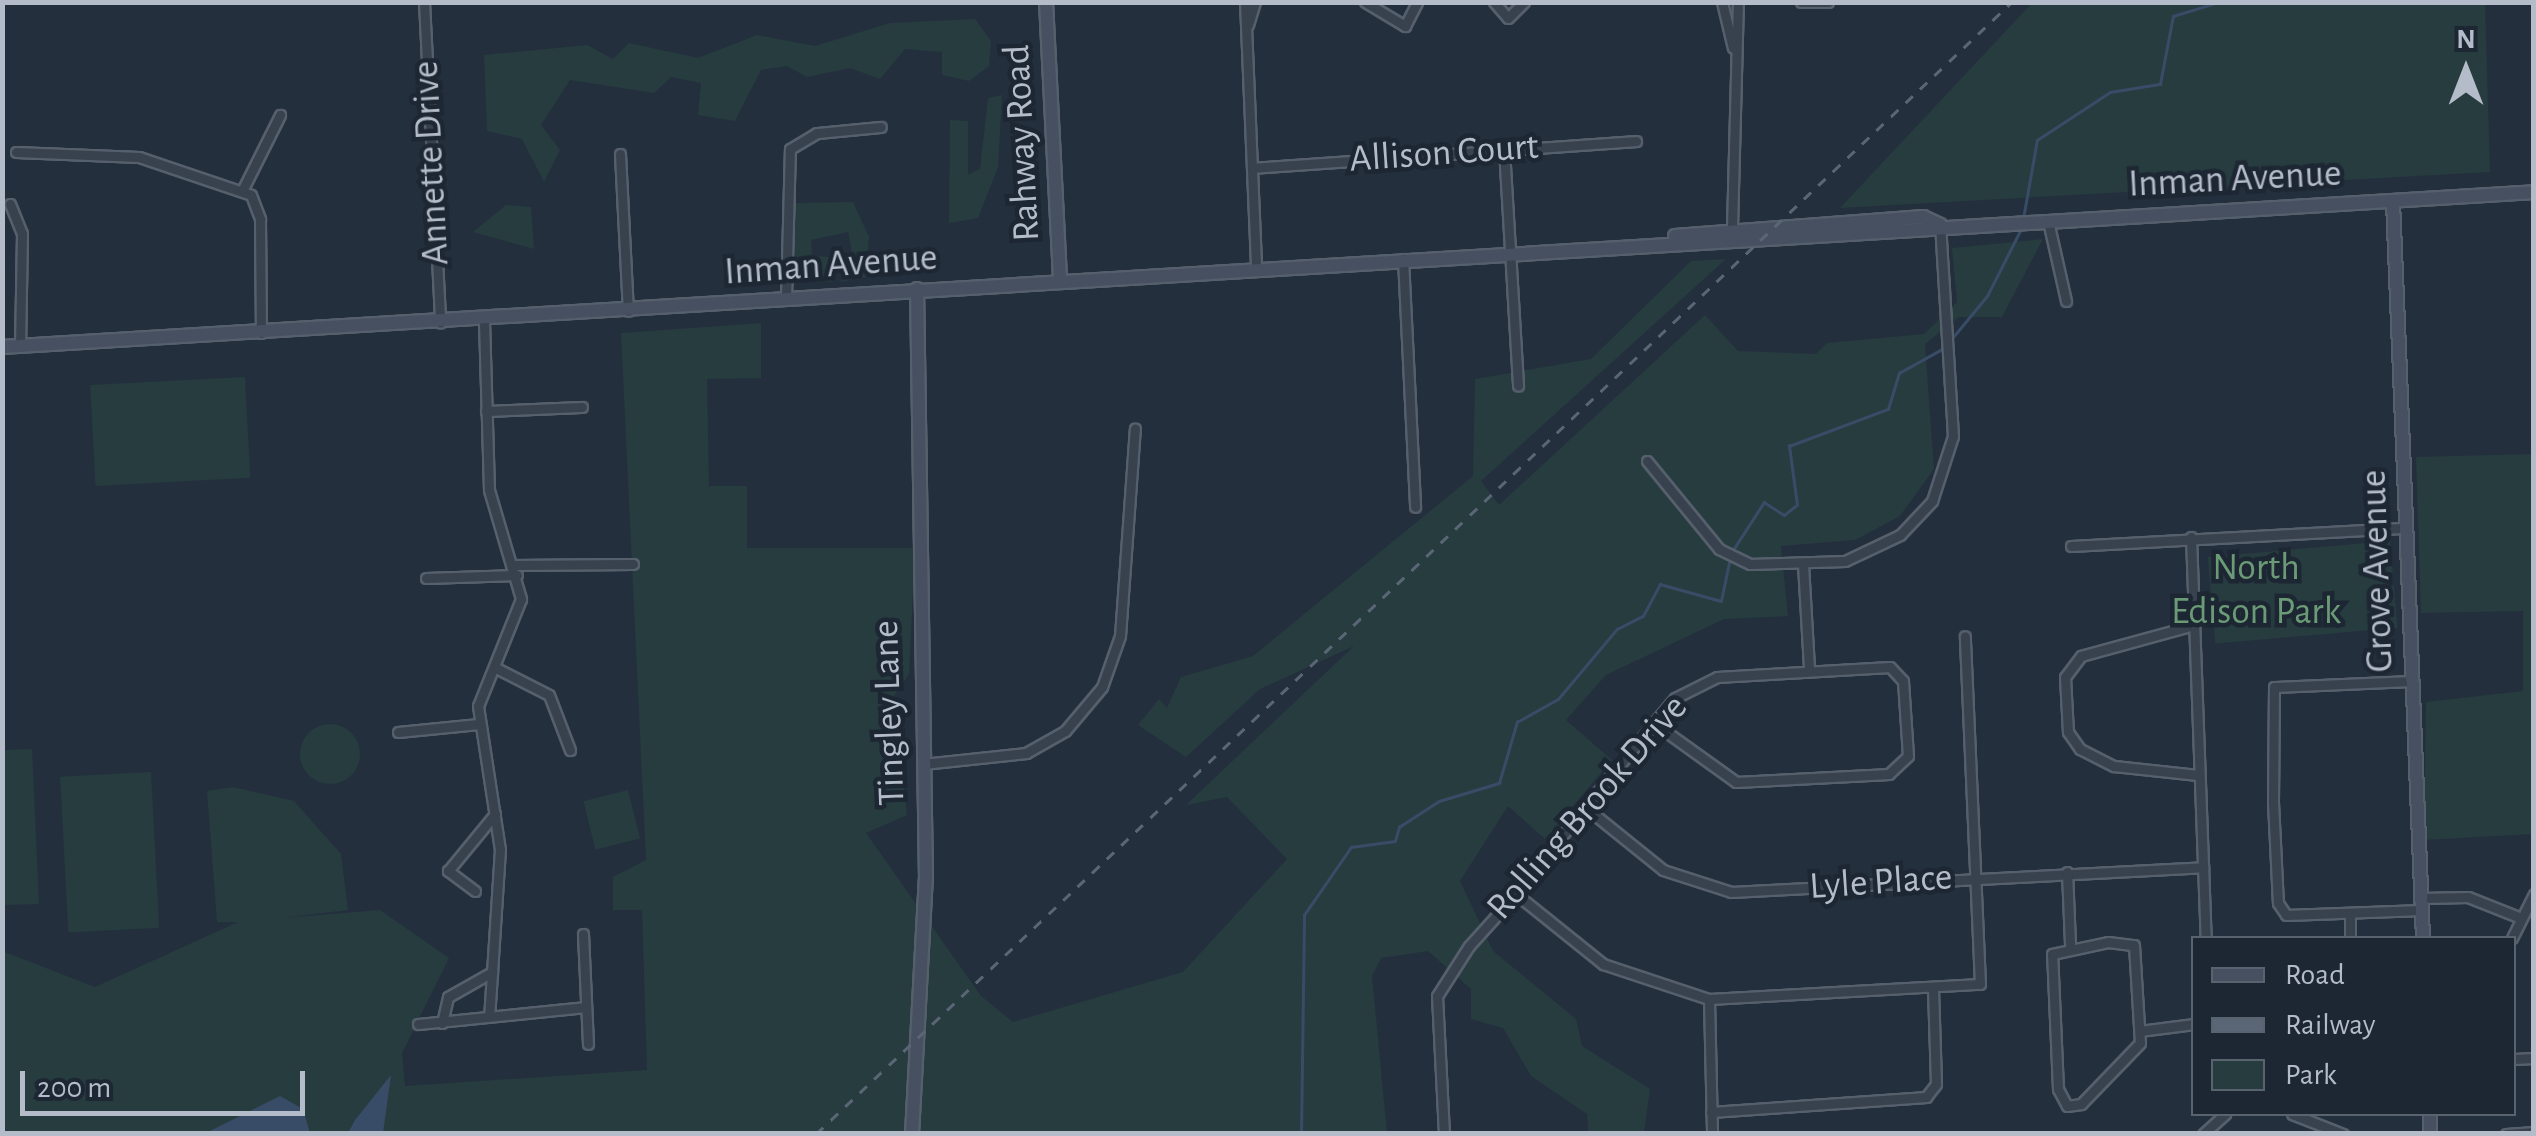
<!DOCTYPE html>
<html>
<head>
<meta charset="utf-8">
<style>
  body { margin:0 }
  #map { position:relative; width:2536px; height:1136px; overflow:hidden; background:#242f3e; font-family:"Alegreya Sans",sans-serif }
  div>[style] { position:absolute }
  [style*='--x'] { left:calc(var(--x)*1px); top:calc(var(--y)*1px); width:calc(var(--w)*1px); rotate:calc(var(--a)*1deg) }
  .green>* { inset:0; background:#263c3f; transform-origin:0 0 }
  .round { border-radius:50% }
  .water>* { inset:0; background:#394c67 }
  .stream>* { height:2.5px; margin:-1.25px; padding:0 1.25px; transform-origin:1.25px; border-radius:1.25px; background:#394c67 }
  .roads { filter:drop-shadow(2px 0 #565f6c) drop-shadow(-2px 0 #565f6c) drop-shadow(0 2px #565f6c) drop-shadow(0 -2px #565f6c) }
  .street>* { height:9px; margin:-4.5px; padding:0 4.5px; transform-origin:4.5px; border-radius:4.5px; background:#38414e }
  .secondary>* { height:12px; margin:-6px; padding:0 6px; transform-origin:6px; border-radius:6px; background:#465061 }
  .rail>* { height:2.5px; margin-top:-1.25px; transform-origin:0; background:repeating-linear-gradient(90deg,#5a6575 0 10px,transparent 0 20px) }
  span { translate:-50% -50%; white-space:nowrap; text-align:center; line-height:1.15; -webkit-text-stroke:9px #1d2633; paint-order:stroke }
  .street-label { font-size:38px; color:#b4bcc9 }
  .park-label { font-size:38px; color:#6b9a76 }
  .frame { position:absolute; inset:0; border:5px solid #b4bcc9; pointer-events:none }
  .legend { position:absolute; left:2191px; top:936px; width:325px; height:180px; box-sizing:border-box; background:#1d2633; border:2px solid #59626f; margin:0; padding:12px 18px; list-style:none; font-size:30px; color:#b4bcc9 }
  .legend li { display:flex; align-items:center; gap:20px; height:50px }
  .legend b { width:50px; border:2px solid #59626f }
  .north { position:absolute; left:2416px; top:20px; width:100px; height:100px; -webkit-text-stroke:8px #1d2633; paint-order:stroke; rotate:0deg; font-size:28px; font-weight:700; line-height:40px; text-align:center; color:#b4bcc9 }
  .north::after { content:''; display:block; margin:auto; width:35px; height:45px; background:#b4bcc9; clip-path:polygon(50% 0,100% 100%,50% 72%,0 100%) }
  .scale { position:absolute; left:20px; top:1071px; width:285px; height:45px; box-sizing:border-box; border:5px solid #b4bcc9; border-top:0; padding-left:12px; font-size:30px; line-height:35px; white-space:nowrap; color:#b4bcc9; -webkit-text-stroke:8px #1d2633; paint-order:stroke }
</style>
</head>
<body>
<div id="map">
  <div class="green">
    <div style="clip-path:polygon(2032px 3px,2485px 3px,2490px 172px,1840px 208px)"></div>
    <div style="clip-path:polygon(975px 19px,991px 41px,989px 66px,969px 81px,942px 75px,942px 52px,905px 49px,880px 79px,850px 68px,807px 77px,787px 66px,761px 70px,735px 121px,698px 115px,701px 83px,671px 77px,654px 93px,570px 80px,541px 125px,560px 150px,544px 182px,522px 139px,487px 131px,484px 55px,587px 45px,613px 59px,629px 43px,698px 58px,757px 35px,815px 46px,890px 23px)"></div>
    <div style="clip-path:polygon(1002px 95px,998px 167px,978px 218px,949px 223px,950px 120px,968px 121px,968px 175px,980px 169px,988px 98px)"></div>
    <div style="clip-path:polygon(853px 202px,869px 237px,866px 277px,840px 282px,854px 262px,848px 232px,811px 240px,812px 256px,831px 257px,832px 282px,794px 280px,795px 203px)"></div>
    <div style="clip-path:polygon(506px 205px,531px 207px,534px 249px,473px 232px)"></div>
    <div style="clip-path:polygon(2043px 239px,2002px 317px,1959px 317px,1925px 344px,1934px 469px,1900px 516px,1855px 540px,1781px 546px,1788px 616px,1724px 619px,1606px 675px,1566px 720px,1612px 760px,1545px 839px,1508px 806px,1460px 881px,1493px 951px,1576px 1019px,1582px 1046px,1650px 1089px,1644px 1133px,1588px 1133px,1587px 1114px,1531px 1076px,1503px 1028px,1471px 1019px,1471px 989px,1428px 951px,1381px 958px,1372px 976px,1387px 1133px,3px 1133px,2px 951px,95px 987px,238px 922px,217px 922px,207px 791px,233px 787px,294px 801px,341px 854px,348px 910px,282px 918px,380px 910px,449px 958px,402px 1053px,405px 1086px,647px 1070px,642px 910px,613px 910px,613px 877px,646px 860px,621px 333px,761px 323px,761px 378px,707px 379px,709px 486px,747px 486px,747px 548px,915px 548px,909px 674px,894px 696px,907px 815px,866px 833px,981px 996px,1013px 1022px,1183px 972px,1287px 859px,1227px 797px,1186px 805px,1354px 646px,1260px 689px,1186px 757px,1138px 725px,1159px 699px,1167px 708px,1181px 677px,1253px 656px,1473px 476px,1475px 379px,1591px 359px,1691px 261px,1726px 259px,1481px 481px,1499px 505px,1705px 315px,1738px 351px,1816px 354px,1827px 343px,1924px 334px,1957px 302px,1952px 248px)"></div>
    <div style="left:245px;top:377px;width:101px;height:155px;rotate:87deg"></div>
    <div style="clip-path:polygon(2533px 454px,2533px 834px,2424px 840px,2426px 702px,2523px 691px,2523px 611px,2421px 613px,2416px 457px)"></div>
    <div style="left:2390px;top:541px;width:87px;height:183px;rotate:85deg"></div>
    <div class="round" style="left:300px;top:724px;width:60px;height:60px"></div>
    <div style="clip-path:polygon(32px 749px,39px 904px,3px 905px,3px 750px)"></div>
    <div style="left:151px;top:772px;width:156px;height:91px;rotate:87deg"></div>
    <div style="left:628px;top:790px;width:50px;height:46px;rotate:76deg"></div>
  </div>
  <div class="water">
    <div style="clip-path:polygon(391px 1075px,383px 1133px,348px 1133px,355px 1120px)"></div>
    <div style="clip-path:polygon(280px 1096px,303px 1109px,310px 1133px,206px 1133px)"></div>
  </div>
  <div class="stream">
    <div style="--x:2023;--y:219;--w:80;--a:-80"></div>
    <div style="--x:2037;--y:140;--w:87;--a:-33.3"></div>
    <div style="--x:2110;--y:92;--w:51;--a:-9.1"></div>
    <div style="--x:2160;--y:84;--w:69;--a:-79.2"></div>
    <div style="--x:2173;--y:16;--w:48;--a:-16.9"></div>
    <div style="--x:1949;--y:342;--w:60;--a:-50.4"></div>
    <div style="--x:1987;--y:296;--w:77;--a:-63.1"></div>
    <div style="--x:1733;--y:550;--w:57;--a:-57.1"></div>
    <div style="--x:1764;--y:502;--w:24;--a:33"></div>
    <div style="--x:1784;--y:515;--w:16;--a:-38"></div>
    <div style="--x:1797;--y:505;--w:60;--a:-97.7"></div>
    <div style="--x:1789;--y:446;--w:106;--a:-20.5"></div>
    <div style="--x:1888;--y:409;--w:38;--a:-73"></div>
    <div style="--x:1899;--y:373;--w:51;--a:-29.1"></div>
    <div style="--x:1301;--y:1134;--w:219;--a:-89.2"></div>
    <div style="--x:1304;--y:915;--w:83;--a:-55.3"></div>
    <div style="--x:1351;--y:847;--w:44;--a:-7.8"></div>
    <div style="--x:1395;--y:841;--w:15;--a:-74"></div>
    <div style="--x:1399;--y:827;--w:48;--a:-33"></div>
    <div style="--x:1439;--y:801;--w:63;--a:-16.7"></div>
    <div style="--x:1499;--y:783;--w:64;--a:-73.6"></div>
    <div style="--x:1517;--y:722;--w:47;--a:-29.3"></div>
    <div style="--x:1558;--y:699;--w:92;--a:-49.9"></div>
    <div style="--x:1617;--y:629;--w:29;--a:-27"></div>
    <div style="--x:1643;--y:616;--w:36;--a:-62"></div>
    <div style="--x:1660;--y:584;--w:63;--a:15.6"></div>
    <div style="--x:1721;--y:601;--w:44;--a:-78.2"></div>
  </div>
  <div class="roads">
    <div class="street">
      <div style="--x:424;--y:2;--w:321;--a:87.1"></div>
      <div style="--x:1245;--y:2;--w:267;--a:87.6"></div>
      <div style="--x:1365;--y:2;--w:47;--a:31"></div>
      <div style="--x:1405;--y:26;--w:27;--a:-63"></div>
      <div style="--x:1494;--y:2;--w:21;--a:49"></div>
      <div style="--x:1508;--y:18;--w:23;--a:-45"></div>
      <div style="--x:1722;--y:2;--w:47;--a:76.6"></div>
      <div style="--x:1801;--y:2;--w:27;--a:0"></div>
      <div style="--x:1248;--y:25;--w:24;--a:-73"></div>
      <div style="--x:1504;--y:149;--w:237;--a:86.6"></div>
      <div style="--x:16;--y:152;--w:123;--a:2.3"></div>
      <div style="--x:139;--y:157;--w:118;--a:18.7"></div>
      <div style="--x:251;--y:195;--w:26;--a:69"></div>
      <div style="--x:260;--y:219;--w:114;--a:89.5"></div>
      <div style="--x:620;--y:154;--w:157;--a:87.1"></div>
      <div style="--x:1252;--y:168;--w:385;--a:-4"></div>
      <div style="--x:243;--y:189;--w:83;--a:-63.4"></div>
      <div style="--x:10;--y:204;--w:32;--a:68"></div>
      <div style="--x:22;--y:234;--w:112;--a:91"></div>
      <div style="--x:2048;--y:221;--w:82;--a:77.3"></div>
      <div style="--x:1732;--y:228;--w:226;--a:-88.5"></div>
      <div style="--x:1403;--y:259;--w:248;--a:87.2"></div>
      <div style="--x:786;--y:299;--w:150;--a:-88.5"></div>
      <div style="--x:790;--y:149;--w:31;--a:-31"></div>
      <div style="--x:817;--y:133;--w:64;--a:-5.4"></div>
      <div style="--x:484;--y:321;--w:169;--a:88.3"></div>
      <div style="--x:489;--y:490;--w:114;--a:73.6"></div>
      <div style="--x:521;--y:599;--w:115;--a:111.9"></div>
      <div style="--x:478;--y:706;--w:145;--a:81.3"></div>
      <div style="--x:500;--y:849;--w:168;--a:93.7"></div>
      <div style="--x:486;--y:411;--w:96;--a:-2.4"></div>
      <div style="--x:1647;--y:461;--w:114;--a:50.7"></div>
      <div style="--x:1719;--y:549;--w:34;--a:26"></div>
      <div style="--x:1750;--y:564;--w:95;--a:-1.8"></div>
      <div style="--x:1845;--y:561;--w:61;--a:-25.3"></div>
      <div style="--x:1900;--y:535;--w:47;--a:-46.7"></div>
      <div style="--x:1932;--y:501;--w:68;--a:-72.1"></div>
      <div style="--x:1953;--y:436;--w:211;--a:-93.5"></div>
      <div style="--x:2191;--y:537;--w:401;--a:87.9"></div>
      <div style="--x:2071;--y:546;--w:336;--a:-3.1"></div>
      <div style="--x:1803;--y:564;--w:105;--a:86.7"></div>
      <div style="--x:513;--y:565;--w:120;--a:-0.5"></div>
      <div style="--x:426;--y:578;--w:91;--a:-1.9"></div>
      <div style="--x:2194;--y:625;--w:117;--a:164.7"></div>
      <div style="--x:2081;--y:656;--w:26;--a:127"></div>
      <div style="--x:2065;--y:677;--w:55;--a:86.9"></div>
      <div style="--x:2068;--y:732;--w:21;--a:55"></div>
      <div style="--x:2080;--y:749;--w:38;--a:27"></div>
      <div style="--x:2114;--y:766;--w:84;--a:6.1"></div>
      <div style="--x:496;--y:668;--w:59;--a:27"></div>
      <div style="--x:549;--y:695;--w:59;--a:69.1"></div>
      <div style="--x:2412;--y:681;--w:138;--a:177.5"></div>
      <div style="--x:2274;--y:687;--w:115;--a:90.5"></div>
      <div style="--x:2273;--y:802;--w:101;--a:87.2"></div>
      <div style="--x:2278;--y:903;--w:14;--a:56"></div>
      <div style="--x:2286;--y:915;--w:136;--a:-2.1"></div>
      <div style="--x:398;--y:732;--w:81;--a:-5.6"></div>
      <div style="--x:923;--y:764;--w:104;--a:-6.1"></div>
      <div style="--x:1026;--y:753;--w:45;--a:-29.4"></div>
      <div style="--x:1065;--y:731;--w:57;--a:-49.9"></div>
      <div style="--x:1102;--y:687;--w:54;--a:-70.6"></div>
      <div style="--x:1120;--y:636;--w:208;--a:-85.9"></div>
      <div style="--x:1585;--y:807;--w:100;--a:38.9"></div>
      <div style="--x:1663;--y:870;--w:71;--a:17.9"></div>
      <div style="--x:1731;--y:892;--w:473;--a:-3"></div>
      <div style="--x:2067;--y:872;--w:72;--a:87.6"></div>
      <div style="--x:475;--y:891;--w:34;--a:-143"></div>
      <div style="--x:448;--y:871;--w:74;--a:-50.5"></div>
      <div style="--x:1516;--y:894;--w:112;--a:38.8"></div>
      <div style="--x:1603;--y:964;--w:112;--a:18.3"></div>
      <div style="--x:1709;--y:999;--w:271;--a:-3.2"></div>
      <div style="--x:1980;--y:984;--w:348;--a:-92.5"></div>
      <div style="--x:2421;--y:898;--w:47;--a:-1.2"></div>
      <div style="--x:2468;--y:897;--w:57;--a:21.6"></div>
      <div style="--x:2350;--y:913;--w:25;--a:90"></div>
      <div style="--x:583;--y:934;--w:110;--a:87.4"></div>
      <div style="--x:2512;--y:938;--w:49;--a:-63.4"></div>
      <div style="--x:2108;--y:942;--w:26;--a:7"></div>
      <div style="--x:2134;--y:945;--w:98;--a:86.5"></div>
      <div style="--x:2140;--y:1043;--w:85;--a:134"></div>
      <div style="--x:2081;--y:1104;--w:14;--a:172"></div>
      <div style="--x:2067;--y:1106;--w:19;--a:-118"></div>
      <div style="--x:2058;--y:1089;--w:135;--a:-92.5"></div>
      <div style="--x:2052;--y:954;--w:57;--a:-12.1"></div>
      <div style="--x:1709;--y:999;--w:135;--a:88.7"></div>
      <div style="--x:442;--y:1023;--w:27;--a:-77"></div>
      <div style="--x:448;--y:997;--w:51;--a:-29.6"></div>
      <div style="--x:418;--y:1024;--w:167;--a:-5.8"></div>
      <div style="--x:2140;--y:1031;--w:54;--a:-7.4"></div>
      <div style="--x:2514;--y:1059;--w:20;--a:-3"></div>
      <div style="--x:1711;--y:1112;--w:216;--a:-4"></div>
      <div style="--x:1926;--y:1097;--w:16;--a:-52"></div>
      <div style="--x:1936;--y:1084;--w:94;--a:-91.8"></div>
      <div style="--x:2292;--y:1114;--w:55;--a:21.4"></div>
      <div style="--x:1444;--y:1134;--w:138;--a:-92.9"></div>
      <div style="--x:1437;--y:996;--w:59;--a:-57.4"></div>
      <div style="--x:1469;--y:946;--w:70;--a:-47.9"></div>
      <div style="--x:1516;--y:894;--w:111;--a:-51.6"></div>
      <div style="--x:1585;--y:807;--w:109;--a:-50.6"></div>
      <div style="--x:1654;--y:723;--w:33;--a:-50"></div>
      <div style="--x:1675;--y:698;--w:47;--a:-26.6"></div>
      <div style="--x:1717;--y:677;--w:173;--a:-3.3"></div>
      <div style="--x:1890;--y:667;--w:19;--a:47"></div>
      <div style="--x:1903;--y:681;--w:75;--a:86.2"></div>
      <div style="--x:1908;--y:756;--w:26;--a:137"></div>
      <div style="--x:1889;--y:774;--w:153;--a:177"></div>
      <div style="--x:1736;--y:782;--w:101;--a:-144.3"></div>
      <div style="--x:2203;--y:1134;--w:30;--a:-42"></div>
      <div style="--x:2506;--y:1134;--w:28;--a:-4"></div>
    </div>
    <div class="secondary">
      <div style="--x:1046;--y:2;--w:279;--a:87.1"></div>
      <div style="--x:2393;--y:201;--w:738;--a:87.67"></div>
      <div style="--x:1675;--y:236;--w:249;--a:-4.4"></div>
      <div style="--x:1923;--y:217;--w:19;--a:25"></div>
      <div style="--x:2;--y:347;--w:2537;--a:-3.5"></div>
      <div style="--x:2430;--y:1114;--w:20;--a:90"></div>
      <div style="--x:912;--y:1134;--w:255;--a:-86.9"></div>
      <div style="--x:926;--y:879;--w:590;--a:-90.87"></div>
    </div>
  </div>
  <div class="rail">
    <div style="--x:816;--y:1134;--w:1647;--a:-43.43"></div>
  </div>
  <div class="street-label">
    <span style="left:1023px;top:143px;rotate:-93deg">Rahway Road</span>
    <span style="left:1444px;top:154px;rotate:-4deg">Allison Court</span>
    <span style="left:432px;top:163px;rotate:-93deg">Annette Drive</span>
    <span style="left:2235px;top:180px;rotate:-3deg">Inman Avenue</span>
    <span style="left:831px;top:266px;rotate:-4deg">Inman Avenue</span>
    <span style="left:2378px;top:571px;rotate:-92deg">Grove Avenue</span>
    <span style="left:890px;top:713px;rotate:-92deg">Tingley Lane</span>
    <span style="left:1588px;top:808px;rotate:-49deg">Rolling Brook Drive</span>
    <span style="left:1881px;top:883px;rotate:-4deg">Lyle Place</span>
  </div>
  <div class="park-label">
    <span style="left:2256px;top:591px">North<br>Edison Park</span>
  </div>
  <div class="frame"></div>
  <ul class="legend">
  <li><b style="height:12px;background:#465061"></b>Road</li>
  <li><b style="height:12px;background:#5a6575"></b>Railway</li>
  <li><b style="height:28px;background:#263c3f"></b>Park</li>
  </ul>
  <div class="north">N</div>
  <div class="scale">200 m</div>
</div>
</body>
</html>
